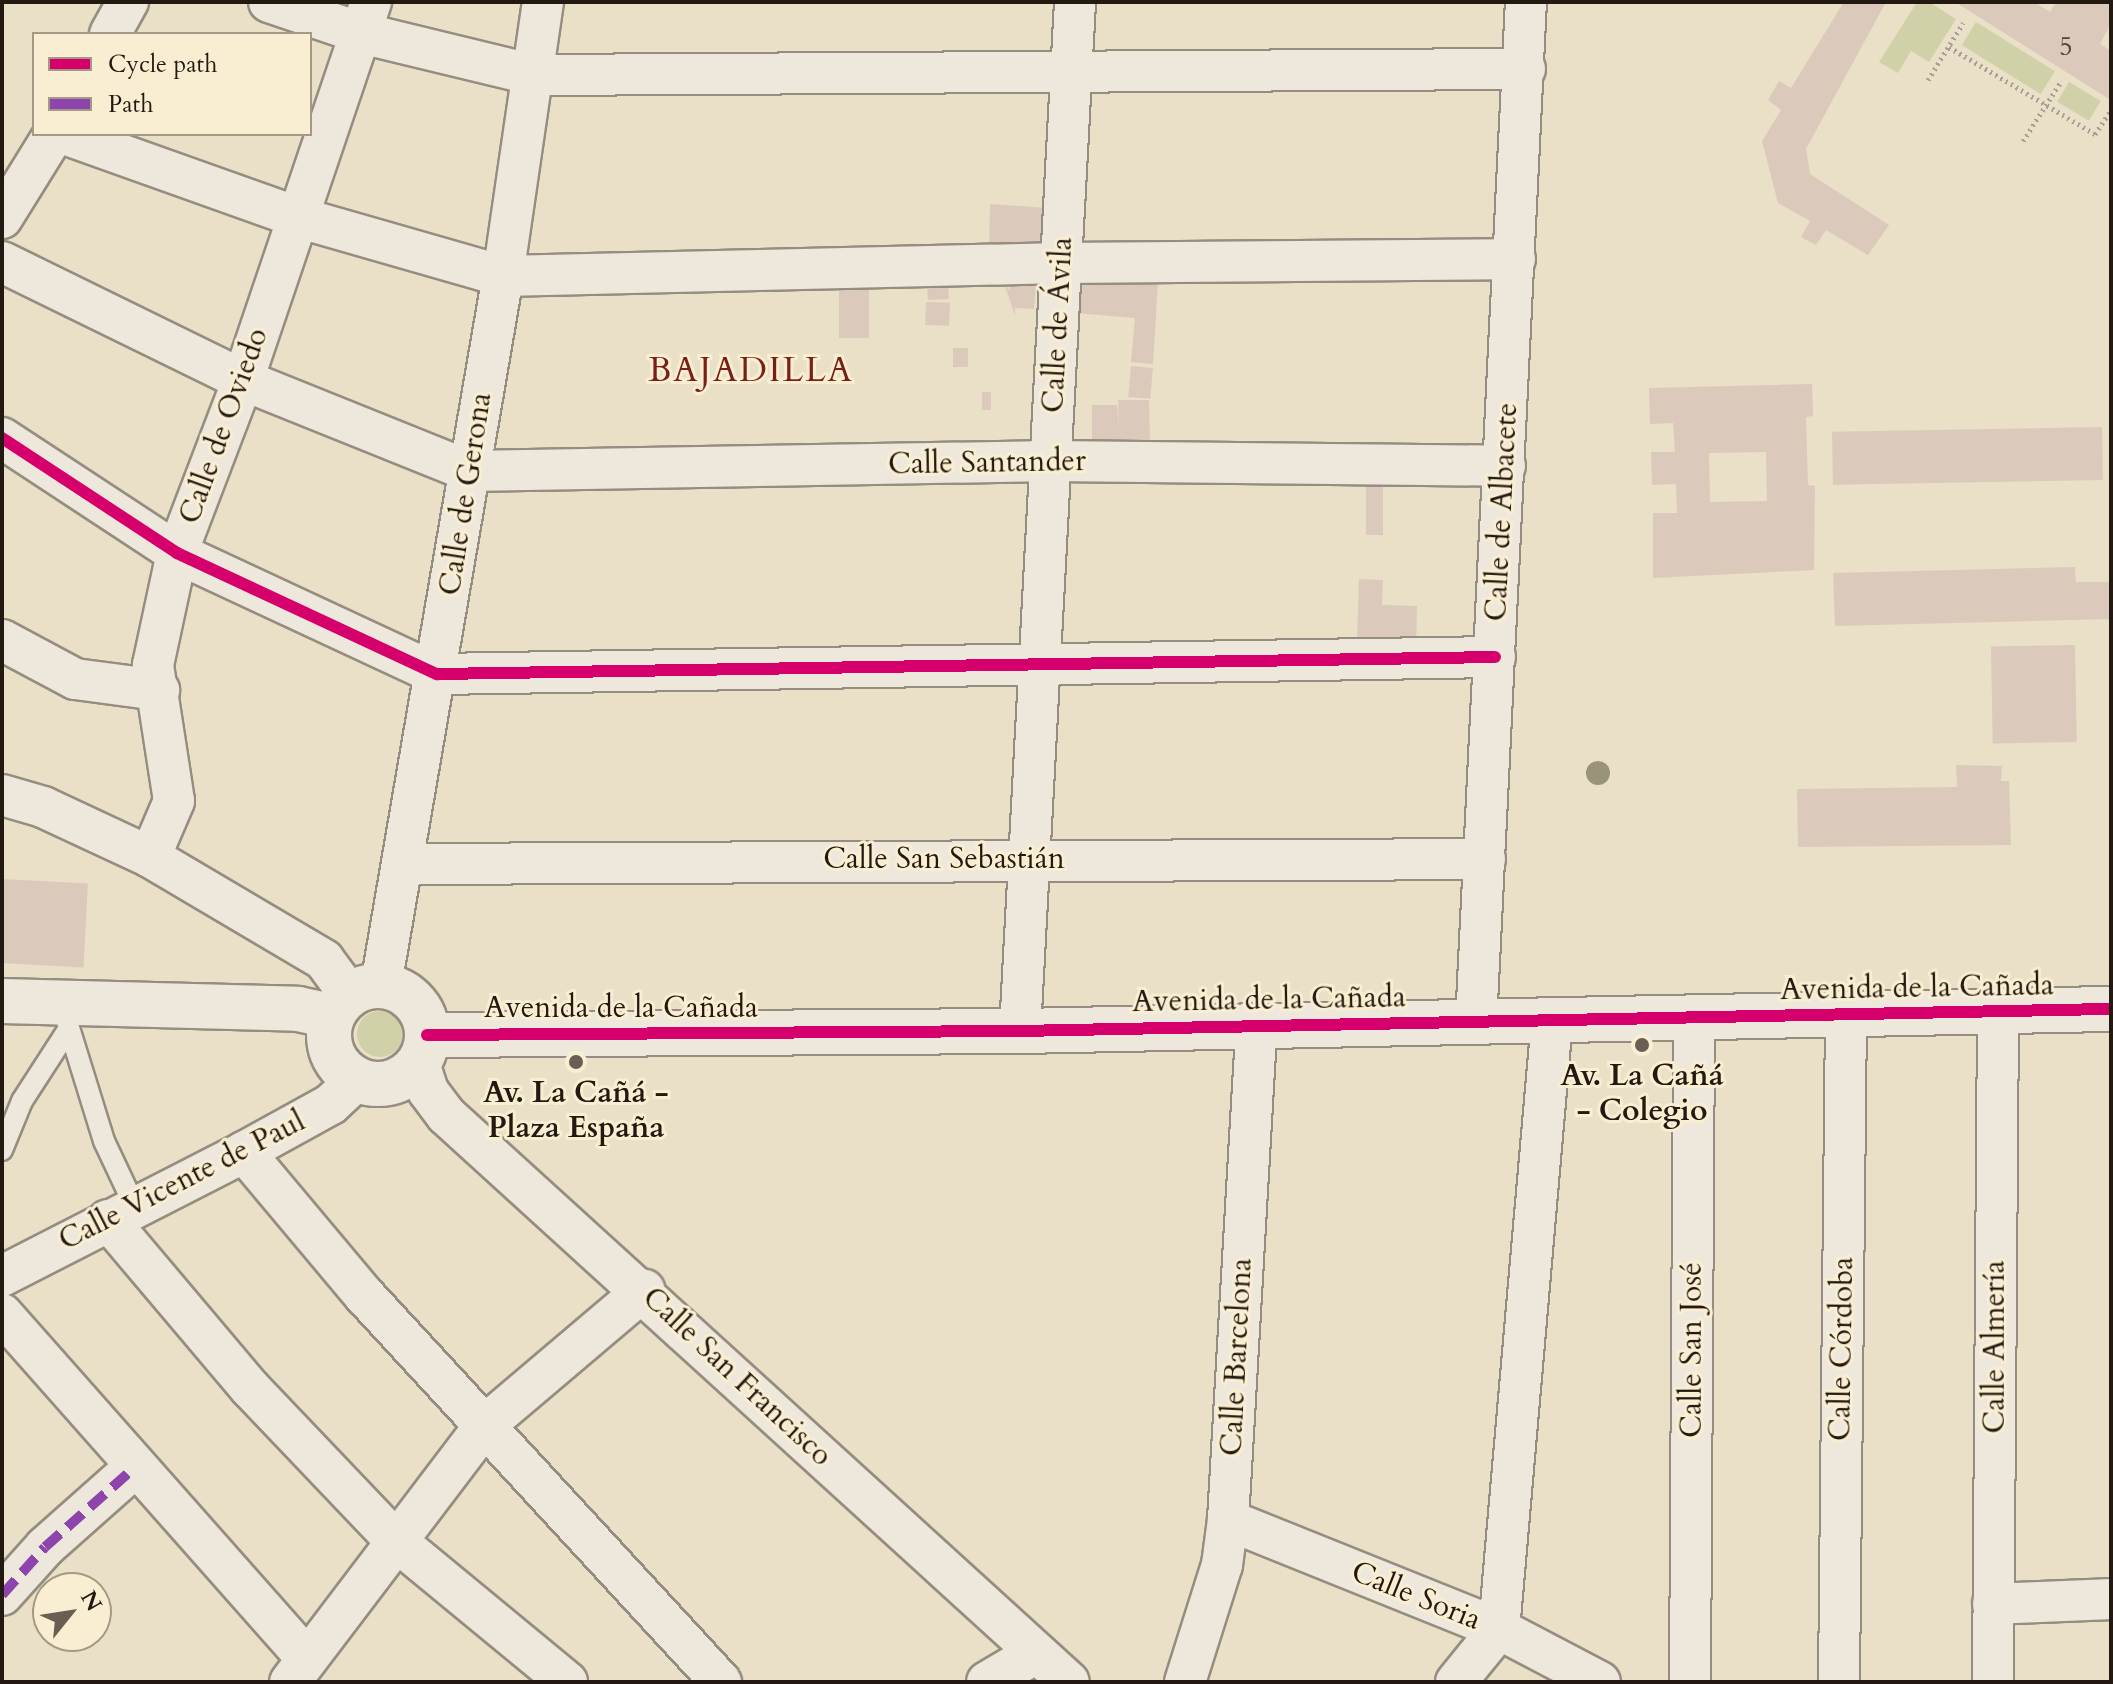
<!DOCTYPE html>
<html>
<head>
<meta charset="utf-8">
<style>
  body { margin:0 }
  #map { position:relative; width:2113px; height:1684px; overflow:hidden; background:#eadfc7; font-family:Cardo,serif }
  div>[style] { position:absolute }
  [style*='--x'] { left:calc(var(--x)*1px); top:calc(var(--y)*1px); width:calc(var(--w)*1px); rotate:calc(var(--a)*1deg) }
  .green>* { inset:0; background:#d1d1a9; transform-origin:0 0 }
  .round { border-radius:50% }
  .building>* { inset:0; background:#dbcabb; transform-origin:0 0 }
  .path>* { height:5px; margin-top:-2.5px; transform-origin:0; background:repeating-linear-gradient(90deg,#a6a197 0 2px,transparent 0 6px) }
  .roads { filter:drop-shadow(2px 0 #958d7f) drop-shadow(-2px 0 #958d7f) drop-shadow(0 2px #958d7f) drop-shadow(0 -2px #958d7f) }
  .lane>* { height:20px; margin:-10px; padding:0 10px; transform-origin:10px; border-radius:10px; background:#ede8db }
  .street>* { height:40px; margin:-20px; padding:0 20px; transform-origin:20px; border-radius:20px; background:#ede8db }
  .secondary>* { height:44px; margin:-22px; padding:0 22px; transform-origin:22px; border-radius:22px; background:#ede8db }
  .secondary>.ring { margin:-22px; padding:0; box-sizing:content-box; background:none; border:44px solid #ede8db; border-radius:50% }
  .quiet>* { height:10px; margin-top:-5px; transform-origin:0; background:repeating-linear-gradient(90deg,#8e44ad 0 20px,transparent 0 30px) }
  .cycleway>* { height:12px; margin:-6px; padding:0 6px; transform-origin:6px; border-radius:6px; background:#d6006c }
  .trees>* { width:24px; height:24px; margin:-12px; border-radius:50%; background:#9a937b }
  .dots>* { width:22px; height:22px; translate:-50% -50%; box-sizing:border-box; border:4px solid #faeed2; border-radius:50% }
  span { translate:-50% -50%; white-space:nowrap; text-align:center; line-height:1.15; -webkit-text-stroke:6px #faeed2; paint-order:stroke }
  .number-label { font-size:26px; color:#50453c }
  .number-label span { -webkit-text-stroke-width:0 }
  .street-label { font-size:30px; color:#221911 }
  .poi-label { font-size:30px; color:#221911; font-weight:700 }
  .quarter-label { font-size:34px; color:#7a1f14; letter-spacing:2px }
  .frame { position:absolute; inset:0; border:4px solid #221911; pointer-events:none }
  .legend { position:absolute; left:32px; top:32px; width:280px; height:104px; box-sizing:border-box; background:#faeed2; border:2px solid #a49985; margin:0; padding:10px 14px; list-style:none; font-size:24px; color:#221911 }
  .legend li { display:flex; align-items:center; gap:16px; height:40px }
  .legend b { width:40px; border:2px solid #a49985 }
  .north { position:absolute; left:32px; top:1572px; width:80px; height:80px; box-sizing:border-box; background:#faeed2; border:2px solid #a49985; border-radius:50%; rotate:60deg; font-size:22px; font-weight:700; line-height:32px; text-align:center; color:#221911 }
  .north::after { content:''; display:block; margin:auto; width:28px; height:36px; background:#685e51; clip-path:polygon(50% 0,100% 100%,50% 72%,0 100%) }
</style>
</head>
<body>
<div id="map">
  <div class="green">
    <div style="clip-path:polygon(1917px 2px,1929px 2px,1956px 19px,1929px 62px,1911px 51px,1898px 73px,1879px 62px)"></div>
    <div style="left:1976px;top:22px;width:93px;height:27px;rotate:32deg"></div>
    <div style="left:2069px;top:82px;width:37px;height:23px;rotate:31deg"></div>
    <div class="round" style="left:357px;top:1011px;width:46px;height:46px"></div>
  </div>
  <div class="building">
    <div style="clip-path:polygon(1838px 2px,1886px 2px,1806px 149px,1810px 174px,1889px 225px,1868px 255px,1826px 230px,1816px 245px,1801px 237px,1810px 221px,1778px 203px,1762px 141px,1781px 110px,1768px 100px,1779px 81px,1791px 88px,1842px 5px)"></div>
    <div style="clip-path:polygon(1955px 2px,2034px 2px,2050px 12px,2056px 2px,2111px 2px,2111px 23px,2100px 44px,2111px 51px,2111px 96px,2109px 99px)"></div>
    <div style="clip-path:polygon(990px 204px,1048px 208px,1046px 249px,989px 252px)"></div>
    <div style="clip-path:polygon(1104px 278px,1158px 281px,1153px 364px,1131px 362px,1135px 318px,1076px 313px,1078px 282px,1104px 284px)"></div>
    <div style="left:948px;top:282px;width:17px;height:21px;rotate:87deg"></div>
    <div style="clip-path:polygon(1010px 282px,1036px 283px,1034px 309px,1015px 308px,1015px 316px,1005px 286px,1010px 290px)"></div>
    <div style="left:839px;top:285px;width:30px;height:53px"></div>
    <div style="left:926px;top:302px;width:24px;height:23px;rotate:2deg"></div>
    <div style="left:953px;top:348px;width:15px;height:19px"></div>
    <div style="left:1131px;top:366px;width:22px;height:31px;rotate:5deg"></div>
    <div style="clip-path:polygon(evenodd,1812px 384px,1813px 416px,1806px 417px,1808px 485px,1815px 486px,1814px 570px,1653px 578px,1653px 513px,1677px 513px,1676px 484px,1652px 485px,1651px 452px,1675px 452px,1673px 423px,1650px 424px,1649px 388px,1812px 384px,1766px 452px,1767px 501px,1710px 502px,1709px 453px,1766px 452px)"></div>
    <div style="left:982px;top:392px;width:9px;height:18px"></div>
    <div style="clip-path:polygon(1118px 400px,1149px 400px,1150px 446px,1092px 446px,1092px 405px,1117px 405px,1119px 427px)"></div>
    <div style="left:2102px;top:427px;width:53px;height:270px;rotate:89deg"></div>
    <div style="left:1366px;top:478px;width:17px;height:57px"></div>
    <div style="clip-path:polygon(2075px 567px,2076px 582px,2111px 582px,2111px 619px,1835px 626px,1833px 573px)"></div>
    <div style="clip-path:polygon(1359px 579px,1383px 580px,1382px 605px,1417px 606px,1416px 644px,1357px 642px)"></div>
    <div style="left:2075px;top:645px;width:97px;height:84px;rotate:89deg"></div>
    <div style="clip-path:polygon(1956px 765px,2002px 766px,2001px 781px,2009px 781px,2011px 845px,1798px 847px,1797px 789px,1957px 787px)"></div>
    <div style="left:2px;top:879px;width:86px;height:84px;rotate:3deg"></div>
  </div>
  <div class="path">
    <div style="--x:1949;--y:47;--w:170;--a:30.8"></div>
    <div style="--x:2095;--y:134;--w:29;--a:-56"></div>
    <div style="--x:1928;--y:80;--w:67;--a:-58.4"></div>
    <div style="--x:2023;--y:141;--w:72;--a:-57.4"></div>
  </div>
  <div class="roads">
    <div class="lane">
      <div style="--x:61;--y:1002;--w:145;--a:72.8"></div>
      <div style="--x:104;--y:1141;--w:73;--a:64.8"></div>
      <div style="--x:2;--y:1150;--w:53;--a:-67.8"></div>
      <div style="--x:22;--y:1101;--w:81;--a:-57.1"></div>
    </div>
    <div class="street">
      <div style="--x:269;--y:2;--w:97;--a:18.6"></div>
      <div style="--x:361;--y:33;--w:179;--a:13.6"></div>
      <div style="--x:535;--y:75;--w:990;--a:-0.35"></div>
      <div style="--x:110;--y:34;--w:37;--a:-61"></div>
      <div style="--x:64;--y:134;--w:247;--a:19.6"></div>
      <div style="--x:297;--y:217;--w:214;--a:16"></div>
      <div style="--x:503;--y:276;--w:558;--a:-1.33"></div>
      <div style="--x:1061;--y:263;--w:454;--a:-0.5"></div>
      <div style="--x:2;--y:218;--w:99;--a:-58.2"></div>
      <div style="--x:2;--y:262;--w:268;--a:26.1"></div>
      <div style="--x:243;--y:380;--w:244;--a:21.9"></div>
      <div style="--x:469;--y:471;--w:582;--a:-0.98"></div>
      <div style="--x:1051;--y:461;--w:454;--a:0.6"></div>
      <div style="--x:2;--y:438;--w:209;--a:33.3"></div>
      <div style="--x:177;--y:553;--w:287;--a:25"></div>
      <div style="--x:437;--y:674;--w:1058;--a:-0.92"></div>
      <div style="--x:2;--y:640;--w:83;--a:28.1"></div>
      <div style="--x:75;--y:679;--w:85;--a:7.5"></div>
      <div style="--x:2;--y:795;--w:43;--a:16.3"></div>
      <div style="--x:43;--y:807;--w:118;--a:25"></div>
      <div style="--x:150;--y:857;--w:202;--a:30.6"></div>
      <div style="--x:324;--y:960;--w:42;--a:53.7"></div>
      <div style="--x:150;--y:857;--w:61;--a:-66.8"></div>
      <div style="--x:174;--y:801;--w:138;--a:-98.8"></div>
      <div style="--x:153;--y:665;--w:115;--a:-77.9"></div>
      <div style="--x:177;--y:553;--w:185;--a:-69.1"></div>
      <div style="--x:243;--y:380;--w:399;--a:-71.3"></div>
      <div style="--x:403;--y:864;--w:1082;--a:-0.26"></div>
      <div style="--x:381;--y:985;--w:719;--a:-80.24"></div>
      <div style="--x:503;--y:276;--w:277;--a:-81.7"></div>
      <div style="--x:1476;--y:1023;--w:1022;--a:-87.2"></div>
      <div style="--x:1020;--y:1031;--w:1030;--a:-86.94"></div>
      <div style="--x:419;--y:1063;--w:29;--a:72"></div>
      <div style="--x:428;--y:1091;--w:30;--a:53"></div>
      <div style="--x:446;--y:1115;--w:842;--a:42.31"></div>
      <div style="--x:244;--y:1152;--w:188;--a:50"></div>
      <div style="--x:365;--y:1296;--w:525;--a:47.32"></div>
      <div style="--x:108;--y:1220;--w:220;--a:49.8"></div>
      <div style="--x:250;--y:1388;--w:210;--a:46.4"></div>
      <div style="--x:395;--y:1540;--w:223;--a:39.5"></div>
      <div style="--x:2;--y:1276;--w:272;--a:-27.1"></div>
      <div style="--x:244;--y:1152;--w:99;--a:-28.9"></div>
      <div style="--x:331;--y:1104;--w:35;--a:-43"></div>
      <div style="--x:2;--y:1314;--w:458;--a:48.5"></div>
      <div style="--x:1228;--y:1520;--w:292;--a:21.9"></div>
      <div style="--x:1499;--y:1629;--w:114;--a:27.7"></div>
      <div style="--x:2;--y:1595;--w:64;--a:-48.1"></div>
      <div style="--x:45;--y:1547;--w:119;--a:-41.6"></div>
      <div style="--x:1993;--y:1604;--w:118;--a:-2.4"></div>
      <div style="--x:290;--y:1682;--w:323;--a:-52.8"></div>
      <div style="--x:485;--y:1425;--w:209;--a:-40.3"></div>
      <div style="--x:987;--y:1682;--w:57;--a:-30.6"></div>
      <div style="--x:1185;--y:1682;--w:123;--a:-72.5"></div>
      <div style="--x:1222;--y:1565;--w:45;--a:-82.4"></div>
      <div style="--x:1228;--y:1520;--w:494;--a:-86.7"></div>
      <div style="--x:1456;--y:1682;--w:68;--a:-50.9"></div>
      <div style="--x:1499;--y:1629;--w:610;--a:-85.02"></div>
      <div style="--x:1690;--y:1682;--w:664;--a:-89.65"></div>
      <div style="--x:1839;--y:1682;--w:666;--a:-89.4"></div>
      <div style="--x:1993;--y:1682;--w:669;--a:-89.57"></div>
    </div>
    <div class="secondary">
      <div class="ring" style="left:329px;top:986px;width:54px;height:54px"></div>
      <div style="--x:2;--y:1001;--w:296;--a:1.5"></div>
      <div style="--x:298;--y:1009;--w:34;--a:12"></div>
      <div style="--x:427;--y:1035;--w:593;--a:-0.39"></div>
      <div style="--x:1020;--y:1031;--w:1091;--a:-1.16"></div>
    </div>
  </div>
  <div class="quiet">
    <div style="--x:2;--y:1595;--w:64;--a:-48.1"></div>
    <div style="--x:45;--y:1547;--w:119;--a:-41.6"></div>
  </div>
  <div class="cycleway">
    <div style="--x:2;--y:438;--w:209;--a:33.3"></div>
    <div style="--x:177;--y:553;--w:287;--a:25"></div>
    <div style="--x:437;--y:674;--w:1058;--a:-0.92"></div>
    <div style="--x:427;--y:1035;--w:593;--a:-0.39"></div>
    <div style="--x:1020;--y:1031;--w:1091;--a:-1.16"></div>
  </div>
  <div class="trees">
    <div style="left:1598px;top:773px"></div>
  </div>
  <div class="dots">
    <div style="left:1642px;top:1045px;background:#685e51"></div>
    <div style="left:576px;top:1062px;background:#685e51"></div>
  </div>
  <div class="number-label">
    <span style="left:2066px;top:47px">5</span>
  </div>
  <div class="street-label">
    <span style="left:1058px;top:325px;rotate:-87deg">Calle de Ávila</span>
    <span style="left:224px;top:426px;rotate:-70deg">Calle de Oviedo</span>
    <span style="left:987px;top:463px;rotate:-1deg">Calle Santander</span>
    <span style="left:466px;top:494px;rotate:-81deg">Calle de Gerona</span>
    <span style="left:1502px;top:512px;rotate:-87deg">Calle de Albacete</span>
    <span style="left:944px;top:859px">Calle San Sebastián</span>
    <span style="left:1917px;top:988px;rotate:-1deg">Avenida de la Cañada</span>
    <span style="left:1269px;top:1000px;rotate:-1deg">Avenida de la Cañada</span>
    <span style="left:621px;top:1008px">Avenida de la Cañada</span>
    <span style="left:182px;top:1181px;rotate:-27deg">Calle Vicente de Paul</span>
    <span style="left:1995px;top:1347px;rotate:-90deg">Calle Almería</span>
    <span style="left:1842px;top:1349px;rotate:-89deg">Calle Córdoba</span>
    <span style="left:1692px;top:1350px;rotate:-90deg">Calle San José</span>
    <span style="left:1237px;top:1357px;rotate:-87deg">Calle Barcelona</span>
    <span style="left:737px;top:1377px;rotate:43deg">Calle San Francisco</span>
    <span style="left:1416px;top:1596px;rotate:22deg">Calle Soria</span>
  </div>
  <div class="poi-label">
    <span style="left:1642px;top:1093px">Av. La Cañá<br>- Colegio</span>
    <span style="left:576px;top:1110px">Av. La Cañá -<br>Plaza España</span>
  </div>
  <div class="quarter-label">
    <span style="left:751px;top:371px">BAJADILLA</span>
  </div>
  <div class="frame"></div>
  <ul class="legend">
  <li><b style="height:10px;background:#d6006c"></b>Cycle path</li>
  <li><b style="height:10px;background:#8e44ad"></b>Path</li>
  </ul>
  <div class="north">N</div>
</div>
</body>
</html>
